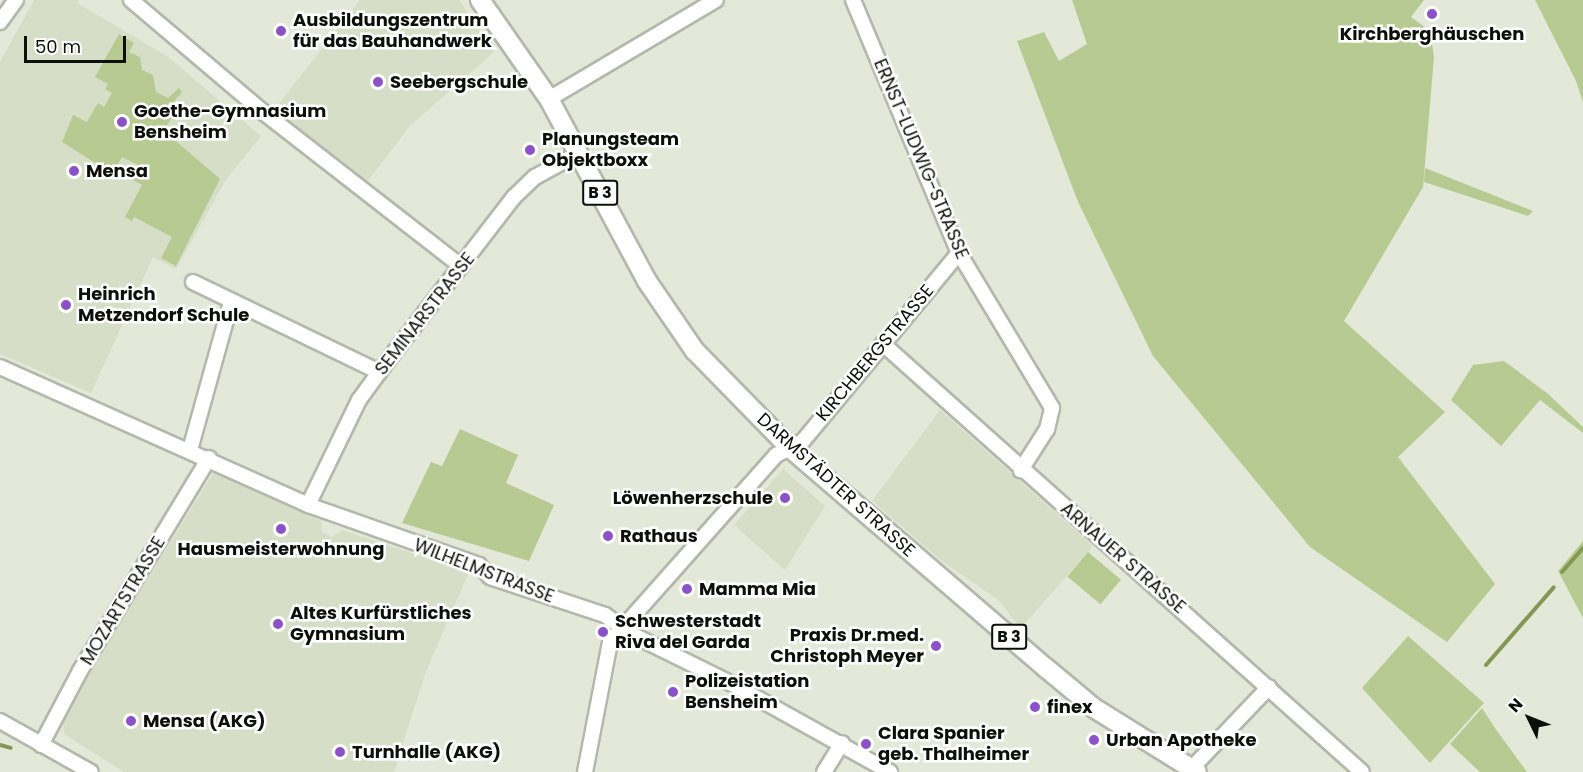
<!DOCTYPE html>
<html>
<head>
<meta charset="utf-8">
<style>
  body { margin:0 }
  #map { position:relative; width:1583px; height:772px; overflow:hidden; background:#e3e8d9; font-family:Poppins,sans-serif }
  div>[style] { position:absolute }
  [style*='--x'] { left:calc(var(--x)*1px); top:calc(var(--y)*1px); width:calc(var(--w)*1px); rotate:calc(var(--a)*1deg) }
  .built>* { inset:0; background:#d7dec8 }
  .green>* { inset:0; background:#b7ca92; transform-origin:0 0 }
  .stream>* { height:4px; margin:-2px; padding:0 2px; transform-origin:2px; border-radius:2px; background:#849854 }
  .roads { filter:drop-shadow(2px 0 #b3b8aa) drop-shadow(-2px 0 #b3b8aa) drop-shadow(0 2px #b3b8aa) drop-shadow(0 -2px #b3b8aa) }
  .minor>* { height:14px; margin:-7px; padding:0 7px; transform-origin:7px; border-radius:7px; background:#fff }
  .major>* { height:18px; margin:-9px; padding:0 9px; transform-origin:9px; border-radius:9px; background:#fff }
  .dots>* { width:16px; height:16px; translate:-50% -50%; box-sizing:border-box; border:3px solid #fff; border-radius:50% }
  span { translate:-50% -50%; white-space:nowrap; text-align:center; line-height:1.15; -webkit-text-stroke:5px #fff; paint-order:stroke }
  .shield-label span { padding:2px 4px; background:#fff; border:2px solid; border-radius:4px; -webkit-text-stroke-width:0 }
  .shield-label { font-size:16px; color:#0d0f0a; font-weight:700 }
  .poi-label { font-size:18px; color:#0d0f0a; font-weight:700 }
  .left { translate:0 -50%; text-align:left }
  .right { translate:-100% -50%; text-align:right }
  .street-label { font-size:18px; color:#0d0f0a }
  .north { position:absolute; left:1499px; top:688px; width:60px; height:60px; -webkit-text-stroke:4px #fff; paint-order:stroke; rotate:313deg; font-size:16px; font-weight:700; line-height:24px; text-align:center; color:#0d0f0a }
  .north::after { content:''; display:block; margin:auto; width:21px; height:27px; background:#0d0f0a; clip-path:polygon(50% 0,100% 100%,50% 72%,0 100%) }
  .scale { position:absolute; left:24px; top:36px; width:102px; height:27px; box-sizing:border-box; border:3px solid #0d0f0a; border-top:0; padding-left:8px; font-size:18px; line-height:21px; white-space:nowrap; color:#0d0f0a; -webkit-text-stroke:4px #fff; paint-order:stroke }
</style>
</head>
<body>
<div id="map">
  <div class="built">
    <div style="clip-path:polygon(34px 0,79px 0,77px 3px,167px 56px,261px 136px,225px 181px,176px 269px,153px 257px,91px 393px,0 354px,0 62px)"></div>
    <div style="clip-path:polygon(360px 0,459px 0,494px 52px,410px 126px,367px 182px,274px 110px)"></div>
    <div style="clip-path:polygon(940px 410px,1093px 546px,1021px 628px,997px 599px,942px 561px,872px 501px)"></div>
    <div style="clip-path:polygon(783px 469px,825px 506px,785px 570px,734px 525px)"></div>
    <div style="clip-path:polygon(217px 472px,321px 521px,322px 532px,332px 537px,342px 530px,469px 572px,425px 674px,394px 772px,124px 772px,64px 734px,63px 722px,75px 696px,212px 475px)"></div>
  </div>
  <div class="green">
    <div style="clip-path:polygon(1072px 0,1424px 0,1411px 17px,1430px 31px,1434px 57px,1423px 187px,1344px 321px,1445px 412px,1398px 457px,1495px 584px,1447px 642px,1310px 547px,1153px 356px,1078px 202px,1017px 41px,1044px 32px,1059px 61px,1087px 44px)"></div>
    <div style="clip-path:polygon(1535px 0,1583px 0,1583px 102px,1576px 81px)"></div>
    <div style="clip-path:polygon(119px 34px,134px 43px,129px 52px,140px 57px,142px 70px,153px 75px,156px 92px,168px 98px,179px 88px,182px 92px,165px 112px,172px 118px,163px 130px,220px 179px,176px 266px,161px 258px,172px 237px,134px 217px,132px 221px,125px 217px,142px 185px,133px 180px,140px 166px,122px 157px,113px 174px,62px 142px,73px 115px,87px 122px,98px 103px,104px 107px,112px 93px,105px 89px,108px 84px,95px 77px)"></div>
    <div style="clip-path:polygon(1425px 168px,1533px 211px,1528px 216px,1424px 182px)"></div>
    <div style="clip-path:polygon(1504px 361px,1547px 393px,1583px 427px,1583px 433px,1540px 400px,1501px 446px,1451px 400px,1473px 365px)"></div>
    <div style="clip-path:polygon(460px 429px,518px 455px,506px 483px,554px 505px,529px 561px,402px 523px,431px 462px,442px 466px)"></div>
    <div style="clip-path:polygon(1583px 541px,1583px 618px,1558px 571px)"></div>
    <div style="left:1088px;top:552px;width:43px;height:32px;rotate:40deg"></div>
    <div style="clip-path:polygon(1408px 636px,1484px 703px,1430px 763px,1362px 688px)"></div>
    <div style="clip-path:polygon(1482px 708px,1497px 731px,1527px 772px,1480px 772px,1450px 744px)"></div>
  </div>
  <div class="stream">
    <div style="--x:1562;--y:572;--w:32;--a:-49"></div>
    <div style="--x:1486;--y:665;--w:103;--a:-48.9"></div>
    <div style="--x:0;--y:745;--w:11;--a:15"></div>
  </div>
  <div class="roads">
    <div class="minor">
      <div style="--x:131;--y:0;--w:173;--a:40.3"></div>
      <div style="--x:263;--y:112;--w:251;--a:37.9"></div>
      <div style="--x:853;--y:0;--w:274;--a:67.3"></div>
      <div style="--x:959;--y:253;--w:181;--a:59"></div>
      <div style="--x:1052;--y:408;--w:22;--a:103"></div>
      <div style="--x:1047;--y:429;--w:49;--a:122.4"></div>
      <div style="--x:0;--y:22;--w:27;--a:-54"></div>
      <div style="--x:549;--y:99;--w:194;--a:-30.7"></div>
      <div style="--x:193;--y:282;--w:207;--a:25.8"></div>
      <div style="--x:883;--y:344;--w:642;--a:41.78"></div>
      <div style="--x:0;--y:367;--w:338;--a:24.1"></div>
      <div style="--x:308;--y:505;--w:181;--a:19.3"></div>
      <div style="--x:479;--y:565;--w:16;--a:47"></div>
      <div style="--x:490;--y:577;--w:121;--a:18.3"></div>
      <div style="--x:605;--y:615;--w:34;--a:36"></div>
      <div style="--x:633;--y:635;--w:110;--a:26.3"></div>
      <div style="--x:732;--y:684;--w:181;--a:29.1"></div>
      <div style="--x:190;--y:450;--w:154;--a:-74.5"></div>
      <div style="--x:308;--y:505;--w:117;--a:-64.1"></div>
      <div style="--x:359;--y:400;--w:34;--a:-54"></div>
      <div style="--x:379;--y:372;--w:221;--a:-52.4"></div>
      <div style="--x:514;--y:197;--w:29;--a:-44"></div>
      <div style="--x:535;--y:177;--w:50;--a:-28.6"></div>
      <div style="--x:0;--y:721;--w:104;--a:29.3"></div>
      <div style="--x:41;--y:745;--w:84;--a:-62.2"></div>
      <div style="--x:80;--y:671;--w:249;--a:-58.8"></div>
      <div style="--x:1191;--y:769;--w:113;--a:-46.4"></div>
      <div style="--x:585;--y:772;--w:132;--a:-79.1"></div>
      <div style="--x:610;--y:642;--w:250;--a:-48.4"></div>
      <div style="--x:776;--y:455;--w:29;--a:-27"></div>
      <div style="--x:802;--y:442;--w:246;--a:-50.3"></div>
      <div style="--x:824;--y:772;--w:34;--a:-58"></div>
    </div>
    <div class="major">
      <div style="--x:480;--y:0;--w:121;--a:55.1"></div>
      <div style="--x:549;--y:99;--w:207;--a:61.7"></div>
      <div style="--x:647;--y:281;--w:85;--a:55.6"></div>
      <div style="--x:695;--y:351;--w:136;--a:45.6"></div>
      <div style="--x:790;--y:448;--w:338;--a:40.7"></div>
      <div style="--x:1046;--y:668;--w:62;--a:39.8"></div>
      <div style="--x:1094;--y:708;--w:121;--a:31.9"></div>
    </div>
  </div>
  <div class="dots">
    <div style="left:1432px;top:14px;background:#8a51c9"></div>
    <div style="left:281px;top:31px;background:#8a51c9"></div>
    <div style="left:378px;top:82px;background:#8a51c9"></div>
    <div style="left:122px;top:122px;background:#8a51c9"></div>
    <div style="left:530px;top:150px;background:#8a51c9"></div>
    <div style="left:74px;top:171px;background:#8a51c9"></div>
    <div style="left:66px;top:305px;background:#8a51c9"></div>
    <div style="left:785px;top:498px;background:#8a51c9"></div>
    <div style="left:281px;top:529px;background:#8a51c9"></div>
    <div style="left:608px;top:536px;background:#8a51c9"></div>
    <div style="left:687px;top:589px;background:#8a51c9"></div>
    <div style="left:278px;top:624px;background:#8a51c9"></div>
    <div style="left:603px;top:632px;background:#8a51c9"></div>
    <div style="left:936px;top:646px;background:#8a51c9"></div>
    <div style="left:673px;top:692px;background:#8a51c9"></div>
    <div style="left:1035px;top:707px;background:#8a51c9"></div>
    <div style="left:131px;top:721px;background:#8a51c9"></div>
    <div style="left:1094px;top:740px;background:#8a51c9"></div>
    <div style="left:866px;top:744px;background:#8a51c9"></div>
    <div style="left:340px;top:752px;background:#8a51c9"></div>
  </div>
  <div class="shield-label">
    <span style="left:600px;top:193px">B 3</span>
    <span style="left:1009px;top:637px">B 3</span>
  </div>
  <div class="poi-label">
    <span class="left" style="left:293px;top:31px">Ausbildungszentrum<br>für das Bauhandwerk</span>
    <span style="left:1432px;top:34px">Kirchberghäuschen</span>
    <span class="left" style="left:390px;top:82px">Seebergschule</span>
    <span class="left" style="left:134px;top:122px">Goethe-Gymnasium<br>Bensheim</span>
    <span class="left" style="left:542px;top:150px">Planungsteam<br>Objektboxx</span>
    <span class="left" style="left:86px;top:171px">Mensa</span>
    <span class="left" style="left:78px;top:305px">Heinrich<br>Metzendorf Schule</span>
    <span class="right" style="left:773px;top:498px">Löwenherzschule</span>
    <span class="left" style="left:620px;top:536px">Rathaus</span>
    <span style="left:281px;top:549px">Hausmeisterwohnung</span>
    <span class="left" style="left:699px;top:589px">Mamma Mia</span>
    <span class="left" style="left:290px;top:624px">Altes Kurfürstliches<br>Gymnasium</span>
    <span class="left" style="left:615px;top:632px">Schwesterstadt<br>Riva del Garda</span>
    <span class="right" style="left:924px;top:646px">Praxis Dr.med.<br>Christoph Meyer</span>
    <span class="left" style="left:685px;top:692px">Polizeistation<br>Bensheim</span>
    <span class="left" style="left:1047px;top:707px">finex</span>
    <span class="left" style="left:143px;top:721px">Mensa (AKG)</span>
    <span class="left" style="left:878px;top:744px">Clara Spanier<br>geb. Thalheimer</span>
    <span class="left" style="left:1106px;top:740px">Urban Apotheke</span>
    <span class="left" style="left:352px;top:752px">Turnhalle (AKG)</span>
  </div>
  <div class="street-label">
    <span style="left:921px;top:159px;rotate:67deg">ERNST-LUDWIG-STRASSE</span>
    <span style="left:425px;top:314px;rotate:-52deg">SEMINARSTRASSE</span>
    <span style="left:875px;top:353px;rotate:-50deg">KIRCHBERGSTRASSE</span>
    <span style="left:836px;top:485px;rotate:42deg">DARMSTÄDTER STRASSE</span>
    <span style="left:1123px;top:558px;rotate:41deg">ARNAUER STRASSE</span>
    <span style="left:484px;top:571px;rotate:21deg">WILHELMSTRASSE</span>
    <span style="left:123px;top:601px;rotate:-59deg">MOZARTSTRASSE</span>
  </div>
  <div class="north">N</div>
  <div class="scale">50 m</div>
</div>
</body>
</html>
